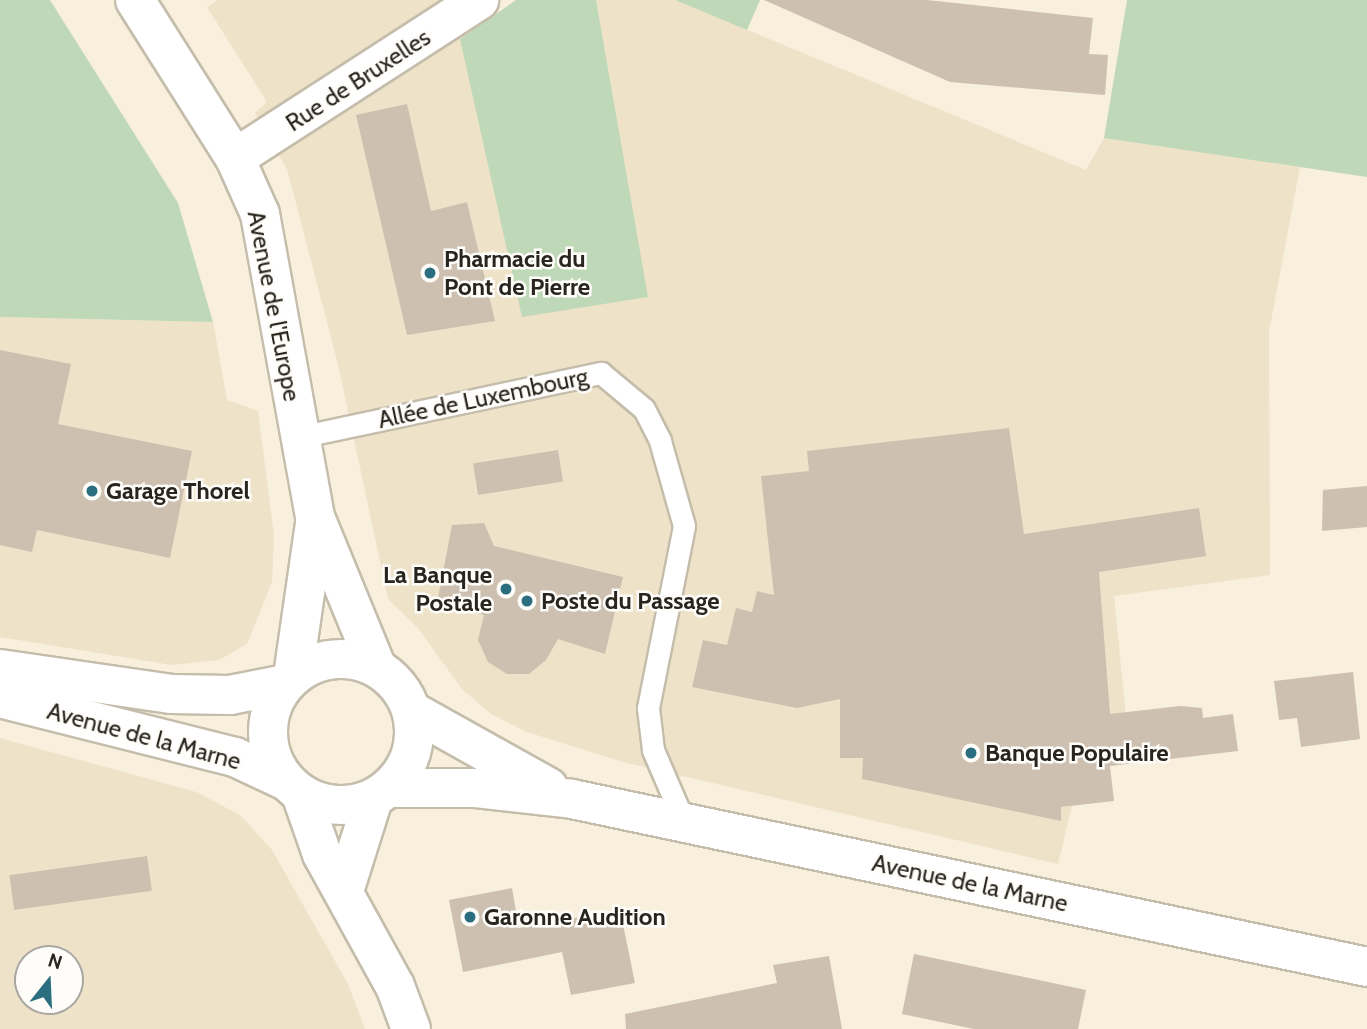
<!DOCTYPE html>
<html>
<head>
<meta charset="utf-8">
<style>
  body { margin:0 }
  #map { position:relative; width:1367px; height:1029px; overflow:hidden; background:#f8efdc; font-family:Cabin,sans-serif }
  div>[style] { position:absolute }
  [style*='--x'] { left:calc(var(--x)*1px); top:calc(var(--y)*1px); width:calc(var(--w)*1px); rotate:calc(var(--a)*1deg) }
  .built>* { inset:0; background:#eee2c9 }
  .green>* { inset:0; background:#bfd9b8 }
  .building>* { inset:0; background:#cdc0b0; transform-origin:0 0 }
  .roads { filter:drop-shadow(2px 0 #c5bdab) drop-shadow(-2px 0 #c5bdab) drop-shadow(0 2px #c5bdab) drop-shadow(0 -2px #c5bdab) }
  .service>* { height:21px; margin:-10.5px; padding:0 10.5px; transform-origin:10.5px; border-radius:10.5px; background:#fff }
  .minor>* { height:38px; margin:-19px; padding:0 19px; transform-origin:19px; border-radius:19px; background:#fff }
  .tertiary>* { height:38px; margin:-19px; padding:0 19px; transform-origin:19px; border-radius:19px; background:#fff }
  .primary>* { height:38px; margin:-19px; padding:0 19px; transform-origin:19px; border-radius:19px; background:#fff }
  .primary>.ring { margin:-19px; padding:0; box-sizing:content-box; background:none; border:38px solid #fff; border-radius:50% }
  .dots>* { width:19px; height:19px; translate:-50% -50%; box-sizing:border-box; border:4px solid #fffdf9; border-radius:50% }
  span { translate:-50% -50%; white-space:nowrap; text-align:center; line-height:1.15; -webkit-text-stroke:5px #fffdf9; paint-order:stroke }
  .street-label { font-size:24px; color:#28251e }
  .poi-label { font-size:24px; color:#28251e; font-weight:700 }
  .left { translate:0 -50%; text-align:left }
  .right { translate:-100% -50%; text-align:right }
  .north { position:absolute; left:14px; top:945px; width:70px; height:70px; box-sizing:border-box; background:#fffdf9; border:2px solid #a9a7a1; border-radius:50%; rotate:18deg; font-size:19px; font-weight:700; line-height:28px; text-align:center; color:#28251e }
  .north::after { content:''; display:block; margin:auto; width:24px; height:32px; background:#2a6e7f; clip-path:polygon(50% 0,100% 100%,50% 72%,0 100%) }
</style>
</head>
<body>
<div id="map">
  <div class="built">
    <div style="clip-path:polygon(218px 0,480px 0,490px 17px,460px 39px,647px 296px,596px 0,675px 0,1086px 170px,1104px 138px,1300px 167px,1269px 332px,1270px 575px,1114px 596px,1127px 727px,1060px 807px,1072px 806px,1058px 864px,623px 762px,527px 732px,491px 714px,462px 689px,418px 628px,388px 599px,338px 364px,287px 169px,255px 113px,267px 102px,207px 7px)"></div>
    <div style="clip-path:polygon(0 317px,213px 322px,227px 400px,258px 411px,274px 535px,272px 582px,247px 644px,219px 660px,172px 665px,0 637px)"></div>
    <div style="clip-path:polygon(evenodd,0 738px,196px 792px,240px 815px,272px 850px,348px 984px,365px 1029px,0 1029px,0 738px,28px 959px,70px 959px,70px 1001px,28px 1001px,28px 959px)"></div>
  </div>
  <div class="green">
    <div style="clip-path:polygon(0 0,50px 0,178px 203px,213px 322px,0 317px)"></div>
    <div style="clip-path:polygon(516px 0,596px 0,648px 297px,522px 317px,460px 39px)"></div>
    <div style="clip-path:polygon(675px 0,760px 0,747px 30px)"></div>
    <div style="clip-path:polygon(1127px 0,1367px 0,1367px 177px,1104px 138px)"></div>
  </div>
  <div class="building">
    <div style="clip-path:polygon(764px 0,927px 0,1093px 18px,1089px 54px,1108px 55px,1105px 95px,950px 82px)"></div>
    <div style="clip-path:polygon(407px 104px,431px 211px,467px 202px,495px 321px,407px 335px,356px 115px)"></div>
    <div style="clip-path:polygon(0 350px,71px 364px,58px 424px,192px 451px,170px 558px,37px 530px,32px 552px,0 545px)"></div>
    <div style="clip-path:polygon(1009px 428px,1024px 534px,1199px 508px,1206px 556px,1099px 572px,1110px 714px,1180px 706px,1202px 708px,1203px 718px,1233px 714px,1238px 751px,1110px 766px,1114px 801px,1061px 807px,1061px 821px,862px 779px,863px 758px,840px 758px,840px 699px,797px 708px,692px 687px,703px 640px,727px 645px,736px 608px,752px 612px,757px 591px,774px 595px,761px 476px,809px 471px,807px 451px)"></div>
    <div style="left:558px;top:450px;width:32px;height:86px;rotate:81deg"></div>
    <div style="clip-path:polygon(1367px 486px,1367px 527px,1322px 531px,1323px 490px)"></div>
    <div style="clip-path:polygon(484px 523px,494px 546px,623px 577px,605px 654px,558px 639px,546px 660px,529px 674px,507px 674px,488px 662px,478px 640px,484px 615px,437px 603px,452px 525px)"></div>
    <div style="clip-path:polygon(1353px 672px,1360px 739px,1301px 747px,1297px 718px,1279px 720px,1274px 681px)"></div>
    <div style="left:147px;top:856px;width:35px;height:139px;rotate:82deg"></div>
    <div style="clip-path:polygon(512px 888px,519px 928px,620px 910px,635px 983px,571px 995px,562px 952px,463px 972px,449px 900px)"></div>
    <div style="clip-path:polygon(914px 954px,1086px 990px,1078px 1029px,974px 1029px,902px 1014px)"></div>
    <div style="clip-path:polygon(829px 956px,842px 1029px,626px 1029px,625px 1014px,777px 983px,773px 965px)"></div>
  </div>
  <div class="roads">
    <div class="service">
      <div style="--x:299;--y:437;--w:309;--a:-12"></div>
      <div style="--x:601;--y:373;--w:56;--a:39.9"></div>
      <div style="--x:644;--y:409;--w:36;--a:63"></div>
      <div style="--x:660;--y:441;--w:88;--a:74.2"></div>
      <div style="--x:684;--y:526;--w:186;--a:101.2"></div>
      <div style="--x:648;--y:708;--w:42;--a:83.2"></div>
      <div style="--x:653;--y:750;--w:78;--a:66.7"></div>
    </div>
    <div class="minor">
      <div style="--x:235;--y:158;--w:291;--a:-32.9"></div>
    </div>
    <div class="tertiary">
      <div style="--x:135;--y:0;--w:187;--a:57.7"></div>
      <div style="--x:235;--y:158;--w:61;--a:65.9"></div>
      <div style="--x:260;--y:214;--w:308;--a:79.7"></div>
      <div style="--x:315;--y:517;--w:161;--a:67.7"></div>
      <div style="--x:293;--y:676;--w:155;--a:-81.8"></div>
      <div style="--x:301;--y:794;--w:64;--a:70.7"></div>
      <div style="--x:322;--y:854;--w:151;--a:61.1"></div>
      <div style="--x:395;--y:986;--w:46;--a:69.6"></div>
      <div style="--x:345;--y:888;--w:93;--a:-72.5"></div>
    </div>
    <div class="primary">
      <div class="ring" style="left:268px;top:659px;width:108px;height:108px"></div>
      <div style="--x:0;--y:669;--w:174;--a:8.3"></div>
      <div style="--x:172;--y:694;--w:58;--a:1"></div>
      <div style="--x:230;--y:695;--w:56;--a:-11.3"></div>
      <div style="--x:0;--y:698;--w:242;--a:14.1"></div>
      <div style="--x:235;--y:757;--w:56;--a:25.2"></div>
      <div style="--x:412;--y:711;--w:156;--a:29.2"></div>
      <div style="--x:390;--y:788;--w:86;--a:0"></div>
      <div style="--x:476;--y:788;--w:97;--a:6.5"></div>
      <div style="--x:572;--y:799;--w:813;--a:11.93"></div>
    </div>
  </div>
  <div class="dots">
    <div style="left:430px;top:273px;background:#2a6e7f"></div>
    <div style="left:92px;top:491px;background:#2a6e7f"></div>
    <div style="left:506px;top:589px;background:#2a6e7f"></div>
    <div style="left:527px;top:601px;background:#2a6e7f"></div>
    <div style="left:971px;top:753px;background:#2a6e7f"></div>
    <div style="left:470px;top:917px;background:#2a6e7f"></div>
  </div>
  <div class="street-label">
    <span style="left:358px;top:80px;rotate:-33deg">Rue de Bruxelles</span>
    <span style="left:274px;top:306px;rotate:79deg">Avenue de l'Europe</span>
    <span style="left:483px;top:398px;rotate:-12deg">Allée de Luxembourg</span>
    <span style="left:144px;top:736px;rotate:15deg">Avenue de la Marne</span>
    <span style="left:970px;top:883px;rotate:12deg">Avenue de la Marne</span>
  </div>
  <div class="poi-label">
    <span class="left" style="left:444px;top:273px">Pharmacie du<br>Pont de Pierre</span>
    <span class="left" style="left:106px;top:491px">Garage Thorel</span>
    <span class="right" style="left:492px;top:589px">La Banque<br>Postale</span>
    <span class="left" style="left:541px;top:601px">Poste du Passage</span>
    <span class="left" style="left:985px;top:753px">Banque Populaire</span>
    <span class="left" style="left:484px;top:917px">Garonne Audition</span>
  </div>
  <div class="north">N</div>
</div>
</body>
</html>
